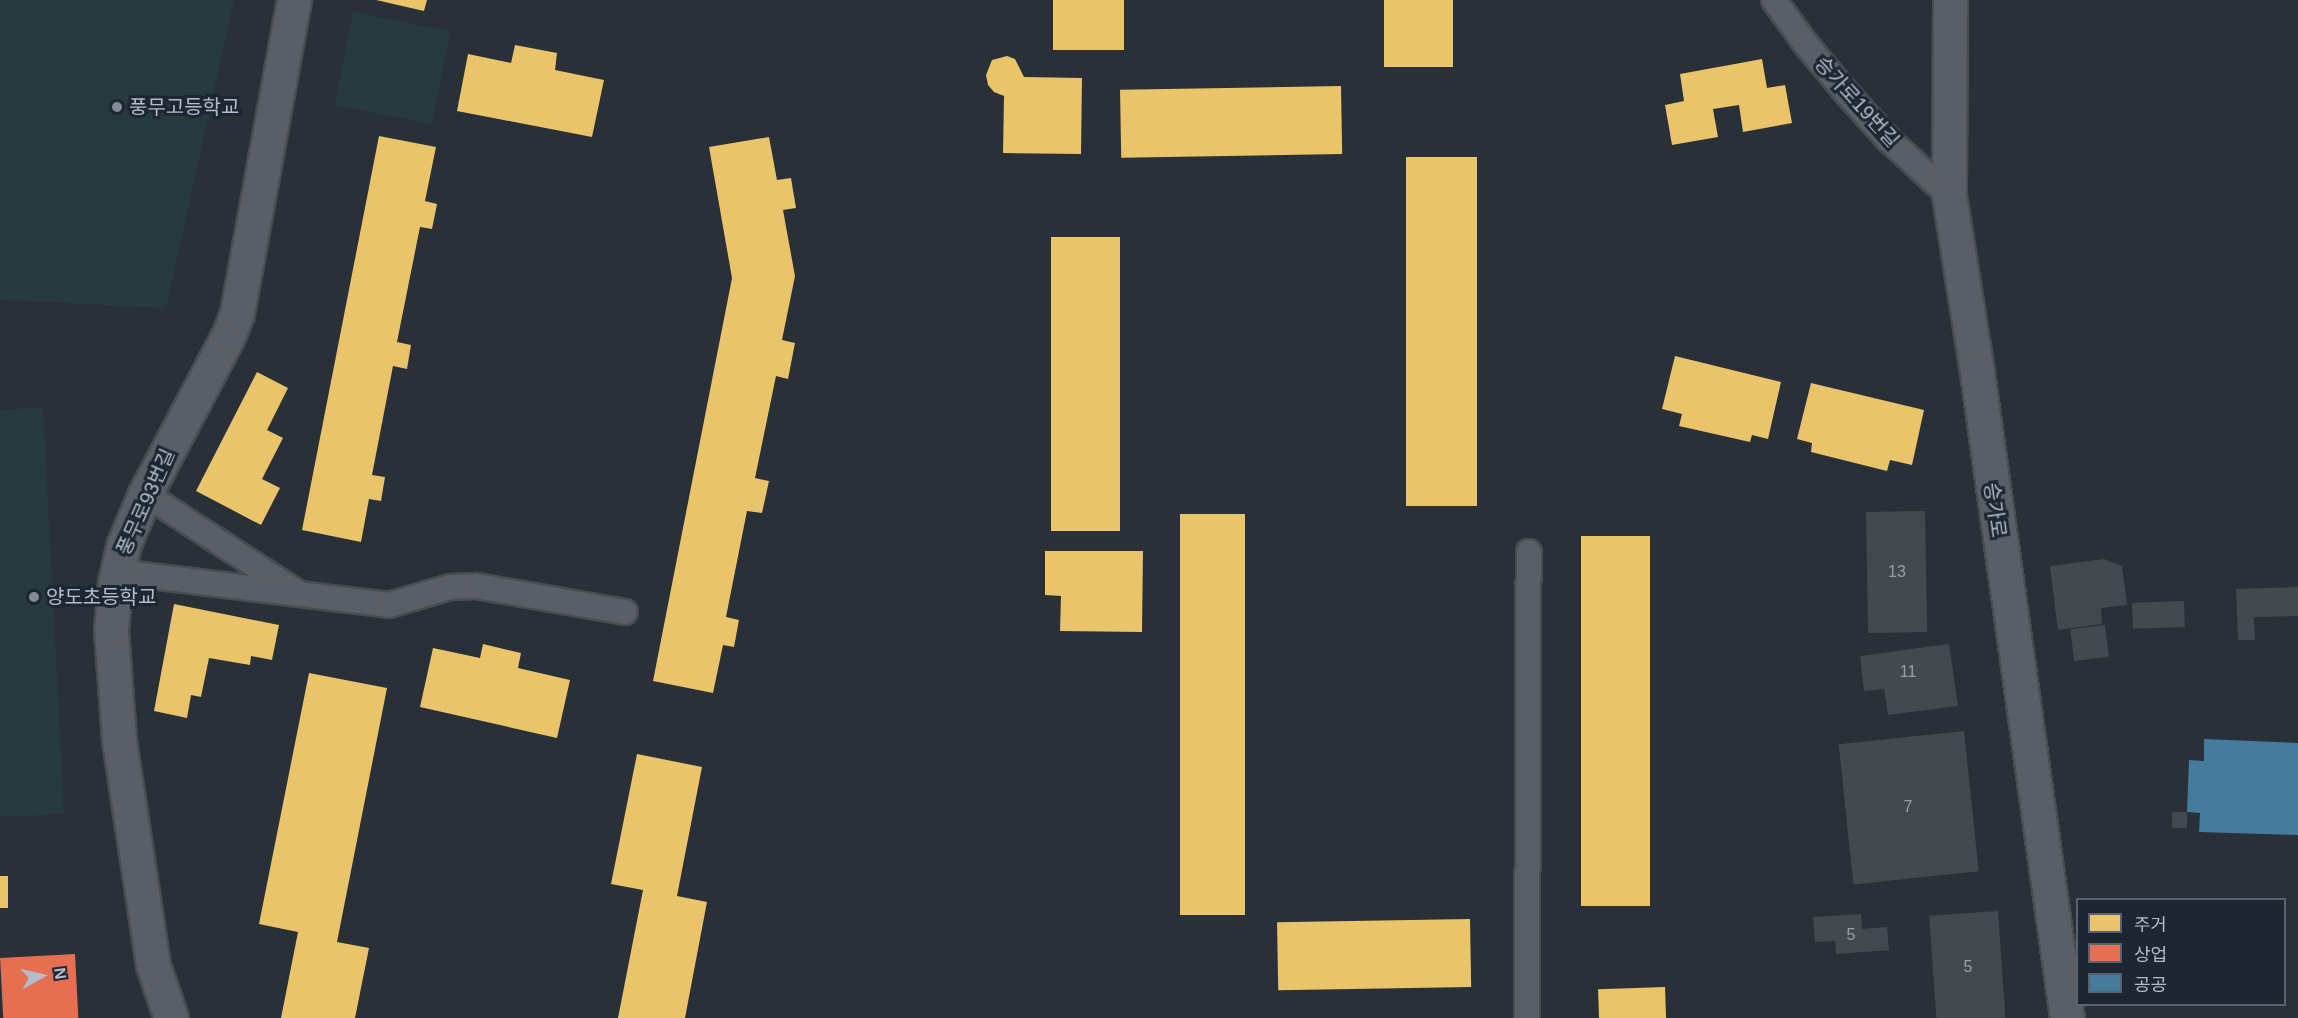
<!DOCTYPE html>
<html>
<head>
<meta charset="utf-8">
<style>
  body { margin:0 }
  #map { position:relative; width:2298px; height:1018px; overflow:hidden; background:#2a3038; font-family:Helvetica,"Noto Sans KR",sans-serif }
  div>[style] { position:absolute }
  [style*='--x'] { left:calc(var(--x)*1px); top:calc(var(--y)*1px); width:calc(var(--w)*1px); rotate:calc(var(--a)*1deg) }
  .green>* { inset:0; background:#273a3e; transform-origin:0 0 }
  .homes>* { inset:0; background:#e9c46a; transform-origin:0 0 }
  .shops>* { inset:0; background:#e76f51; transform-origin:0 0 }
  .public>* { inset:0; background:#457b9d }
  .building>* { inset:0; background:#444950; transform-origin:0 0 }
  .roads { filter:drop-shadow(2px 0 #484c53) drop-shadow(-2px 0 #484c53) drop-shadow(0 2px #484c53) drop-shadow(0 -2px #484c53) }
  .service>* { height:24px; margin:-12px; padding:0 12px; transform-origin:12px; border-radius:12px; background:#5a5e66 }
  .minor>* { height:33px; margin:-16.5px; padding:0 16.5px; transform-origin:16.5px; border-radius:16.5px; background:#5a5e66 }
  .dots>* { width:16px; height:16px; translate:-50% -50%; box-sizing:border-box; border:3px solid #1d2633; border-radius:50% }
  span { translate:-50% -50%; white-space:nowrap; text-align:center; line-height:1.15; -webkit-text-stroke:6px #1d2633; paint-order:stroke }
  .number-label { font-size:16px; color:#989fab }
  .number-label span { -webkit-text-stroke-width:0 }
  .street-label { font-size:20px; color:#b4bcc9 }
  .poi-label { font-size:20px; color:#b4bcc9 }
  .left { translate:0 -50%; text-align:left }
  .legend { position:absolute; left:2076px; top:898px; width:210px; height:108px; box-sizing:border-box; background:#1d2633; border:2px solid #59626f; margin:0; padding:8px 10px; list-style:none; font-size:18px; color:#b4bcc9 }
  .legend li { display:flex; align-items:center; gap:12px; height:30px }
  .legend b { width:30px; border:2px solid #59626f }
  .north { position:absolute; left:12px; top:946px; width:60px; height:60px; -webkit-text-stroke:4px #1d2633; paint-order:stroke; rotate:82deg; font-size:16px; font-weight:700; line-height:24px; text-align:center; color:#b4bcc9 }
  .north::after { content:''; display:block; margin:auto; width:21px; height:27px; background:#b4bcc9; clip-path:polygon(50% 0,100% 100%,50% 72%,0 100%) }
</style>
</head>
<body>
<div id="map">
  <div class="green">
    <div style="clip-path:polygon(0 0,234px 0,166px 308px,0 300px)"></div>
    <div style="left:353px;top:12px;width:99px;height:95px;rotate:11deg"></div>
    <div style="clip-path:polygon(43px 407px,64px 814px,0 817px,0 410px)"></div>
  </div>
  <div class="homes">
    <div style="clip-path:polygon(376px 0,427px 0,424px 11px)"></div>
    <div style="left:1053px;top:0;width:71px;height:50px"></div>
    <div style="left:1384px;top:0;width:69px;height:67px"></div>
    <div style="clip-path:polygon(515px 45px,557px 53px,555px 70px,604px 80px,592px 137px,457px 111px,468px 54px,511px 63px)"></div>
    <div style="clip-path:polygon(1007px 56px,1015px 59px,1024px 77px,1082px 78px,1081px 154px,1003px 153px,1004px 96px,994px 92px,988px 85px,986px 75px,992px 60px)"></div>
    <div style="clip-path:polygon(1762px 59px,1767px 88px,1785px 85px,1792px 123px,1743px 132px,1739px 105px,1713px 109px,1718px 137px,1672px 145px,1665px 105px,1684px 101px,1680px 74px)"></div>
    <div style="left:1341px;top:86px;width:68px;height:221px;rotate:89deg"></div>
    <div style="clip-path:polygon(379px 136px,436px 147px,425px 201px,437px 204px,432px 229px,420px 227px,397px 342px,411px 345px,407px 369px,393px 366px,372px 475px,385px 477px,381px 501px,369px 499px,361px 542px,302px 530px)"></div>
    <div style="clip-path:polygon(769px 137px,777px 180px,791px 178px,796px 208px,783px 210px,795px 276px,782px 340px,795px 343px,788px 379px,776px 376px,755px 478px,769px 481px,762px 513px,747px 511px,726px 617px,739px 620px,734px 647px,723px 645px,713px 693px,653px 681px,732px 278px,709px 147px)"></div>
    <div style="left:1406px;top:157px;width:71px;height:349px"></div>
    <div style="left:1051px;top:237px;width:69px;height:294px"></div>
    <div style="clip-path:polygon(1675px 356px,1781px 382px,1768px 439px,1752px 435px,1750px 442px,1679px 426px,1682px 414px,1662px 409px)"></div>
    <div style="clip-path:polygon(257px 372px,288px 388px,267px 430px,283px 438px,262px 479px,280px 488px,261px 525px,196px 491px)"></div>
    <div style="clip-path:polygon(1811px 383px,1924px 410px,1912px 465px,1890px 460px,1887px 471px,1811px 452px,1812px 443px,1797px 439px)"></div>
    <div style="left:1180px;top:514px;width:65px;height:401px"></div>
    <div style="left:1581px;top:536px;width:69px;height:370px"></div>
    <div style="clip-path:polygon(1045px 551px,1143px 551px,1142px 632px,1060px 631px,1061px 596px,1045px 595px)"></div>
    <div style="clip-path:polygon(174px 604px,279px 625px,272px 660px,251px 656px,250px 665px,209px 658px,201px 697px,191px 695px,187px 718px,154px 711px)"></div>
    <div style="clip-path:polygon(483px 644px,521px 653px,518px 668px,570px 680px,557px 738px,420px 707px,433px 648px,480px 658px)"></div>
    <div style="clip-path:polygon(309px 673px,387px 688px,337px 942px,369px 948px,355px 1018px,281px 1018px,298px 932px,259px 924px)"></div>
    <div style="clip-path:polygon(637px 754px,702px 767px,677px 896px,707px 902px,685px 1018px,618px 1018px,643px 890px,611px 884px)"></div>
    <div style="left:0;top:876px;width:8px;height:32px"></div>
    <div style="left:1470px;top:919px;width:68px;height:193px;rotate:89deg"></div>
    <div style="left:1665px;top:987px;width:31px;height:67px;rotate:88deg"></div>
  </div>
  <div class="shops">
    <div style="left:75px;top:954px;width:64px;height:75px;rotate:87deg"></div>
  </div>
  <div class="public">
    <div style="clip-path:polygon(2204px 739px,2298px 743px,2298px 835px,2199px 832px,2200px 813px,2187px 812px,2189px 760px,2204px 761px)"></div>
  </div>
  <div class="building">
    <div style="left:1925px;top:511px;width:121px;height:59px;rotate:89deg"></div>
    <div style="clip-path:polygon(2104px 559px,2122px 566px,2127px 605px,2101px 608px,2102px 624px,2058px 630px,2050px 566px)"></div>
    <div style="clip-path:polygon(2298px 587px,2298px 616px,2254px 617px,2255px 640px,2238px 640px,2236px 589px)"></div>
    <div style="left:2184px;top:601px;width:26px;height:52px;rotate:88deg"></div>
    <div style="left:2105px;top:625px;width:32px;height:35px;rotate:83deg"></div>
    <div style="clip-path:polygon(1949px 644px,1958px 706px,1888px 715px,1884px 689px,1864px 691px,1860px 656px)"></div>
    <div style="left:1964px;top:731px;width:141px;height:126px;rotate:84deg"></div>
    <div style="left:2172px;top:812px;width:15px;height:16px"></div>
    <div style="left:1998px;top:911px;width:107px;height:69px;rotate:86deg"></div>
    <div style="clip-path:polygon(1861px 914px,1862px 929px,1887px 927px,1889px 950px,1836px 954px,1835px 941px,1815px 942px,1813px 917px)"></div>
  </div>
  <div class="roads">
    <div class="service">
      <div style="--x:1774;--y:0;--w:53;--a:54.2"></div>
      <div style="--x:1805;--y:43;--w:61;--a:50.3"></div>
      <div style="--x:1844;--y:90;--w:66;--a:48.1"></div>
      <div style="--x:1888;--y:139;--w:83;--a:42.6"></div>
      <div style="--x:145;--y:494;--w:179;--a:32.9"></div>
      <div style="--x:117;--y:572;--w:274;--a:6.9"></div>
      <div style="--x:389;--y:605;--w:64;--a:-16.4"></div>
      <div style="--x:450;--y:587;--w:26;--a:-2"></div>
      <div style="--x:476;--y:586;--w:151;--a:9.9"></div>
      <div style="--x:1527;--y:1018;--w:466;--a:-89.8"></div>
    </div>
    <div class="minor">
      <div style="--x:1950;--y:0;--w:195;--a:90.3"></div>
      <div style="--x:1949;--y:195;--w:179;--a:81"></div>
      <div style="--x:1977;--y:372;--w:652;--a:82.07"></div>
      <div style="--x:171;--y:1018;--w:56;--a:-108.8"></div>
      <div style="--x:153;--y:965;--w:229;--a:-98.6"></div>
      <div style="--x:119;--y:739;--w:110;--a:-94.2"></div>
      <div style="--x:111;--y:629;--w:47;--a:-85.1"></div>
      <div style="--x:115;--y:582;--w:39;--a:-77"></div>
      <div style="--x:124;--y:544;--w:54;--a:-67.2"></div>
      <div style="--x:145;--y:494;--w:181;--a:-62.3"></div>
      <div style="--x:229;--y:334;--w:22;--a:-69"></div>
      <div style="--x:237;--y:313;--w:318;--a:-79.7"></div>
    </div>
  </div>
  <div class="dots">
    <div style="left:117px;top:107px;background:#848b96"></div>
    <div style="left:34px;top:597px;background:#848b96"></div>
  </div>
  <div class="number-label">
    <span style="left:1897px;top:572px">13</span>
    <span style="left:1908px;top:672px">11</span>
    <span style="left:1908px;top:807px">7</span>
    <span style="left:1851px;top:935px">5</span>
    <span style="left:1968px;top:967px">5</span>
  </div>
  <div class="street-label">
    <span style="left:1857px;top:102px;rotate:48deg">승가로19번길</span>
    <span style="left:146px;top:502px;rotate:-66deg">풍무로93번길</span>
    <span style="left:1995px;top:510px;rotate:82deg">승가로</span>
  </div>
  <div class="poi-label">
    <span class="left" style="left:129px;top:107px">풍무고등학교</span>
    <span class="left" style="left:46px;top:597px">양도초등학교</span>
  </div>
  <ul class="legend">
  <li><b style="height:16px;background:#e9c46a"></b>주거</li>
  <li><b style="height:16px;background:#e76f51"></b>상업</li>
  <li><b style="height:16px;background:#457b9d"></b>공공</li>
  </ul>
  <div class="north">N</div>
</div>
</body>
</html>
